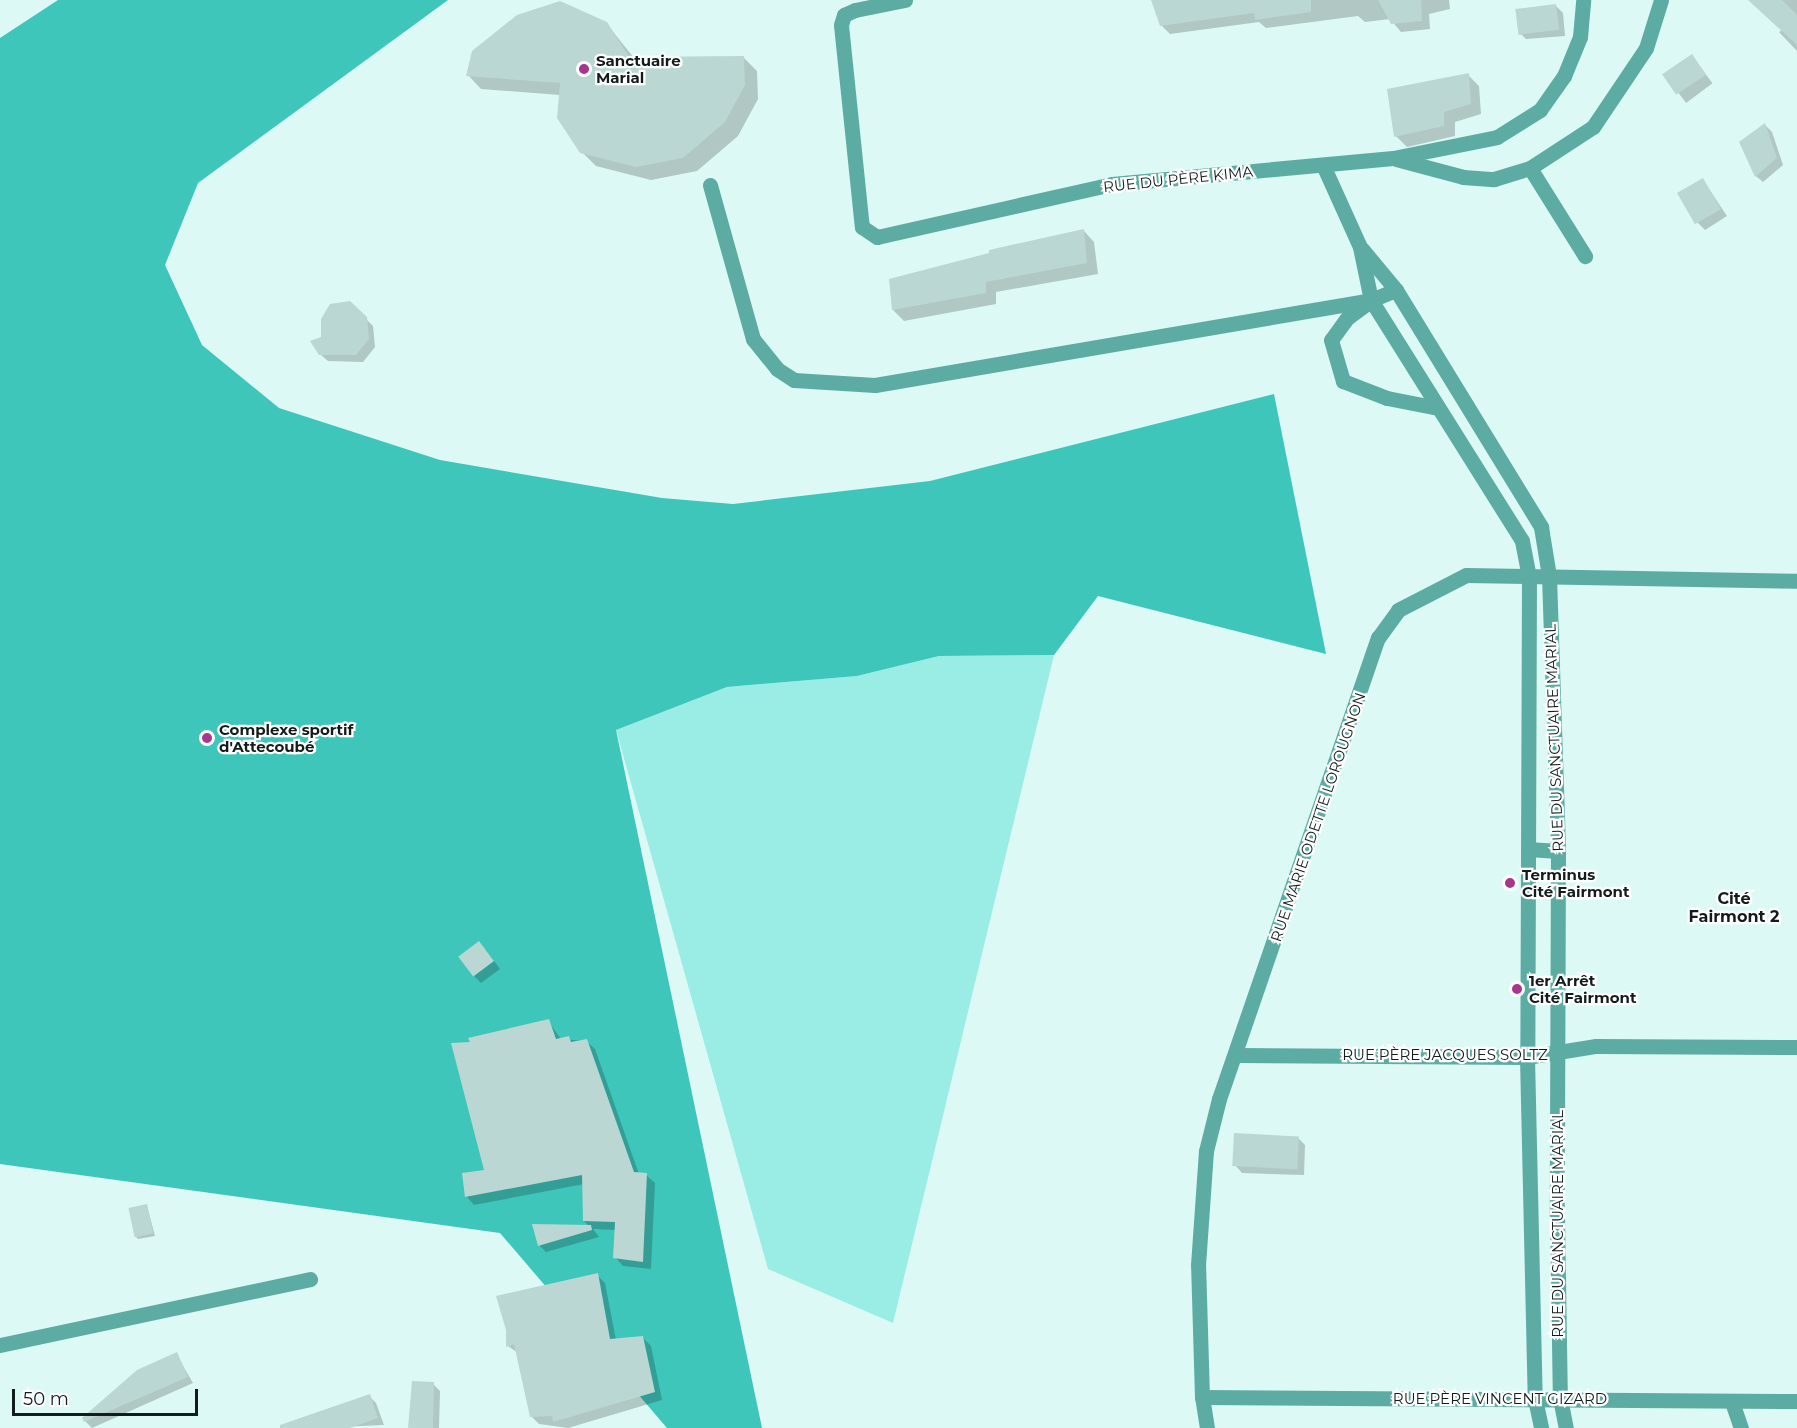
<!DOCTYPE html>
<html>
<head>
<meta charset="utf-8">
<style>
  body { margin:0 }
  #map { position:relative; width:1797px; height:1428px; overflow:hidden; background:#dcf9f5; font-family:Montserrat,sans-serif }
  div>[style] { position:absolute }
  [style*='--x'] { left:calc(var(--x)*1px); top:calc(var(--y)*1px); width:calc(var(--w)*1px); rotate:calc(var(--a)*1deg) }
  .green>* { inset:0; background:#9aede4 }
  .forest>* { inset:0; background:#3fc6bb }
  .shadow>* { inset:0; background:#0003; transform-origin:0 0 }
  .building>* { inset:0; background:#bad7d3; transform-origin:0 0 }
  .service>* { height:15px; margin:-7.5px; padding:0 7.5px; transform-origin:7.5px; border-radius:7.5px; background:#5daca4 }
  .minor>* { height:15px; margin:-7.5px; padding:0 7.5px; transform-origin:7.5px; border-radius:7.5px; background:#5daca4 }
  .dots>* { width:16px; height:16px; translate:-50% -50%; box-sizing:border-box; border:3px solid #fff; border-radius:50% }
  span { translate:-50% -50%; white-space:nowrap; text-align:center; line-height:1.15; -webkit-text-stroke:4.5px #fff; paint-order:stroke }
  .poi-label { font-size:15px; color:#121d1b; font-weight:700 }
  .left { translate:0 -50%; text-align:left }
  .street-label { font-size:15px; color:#121d1b }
  .neighbourhood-label { font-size:16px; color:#121d1b; font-weight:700 }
  .scale { position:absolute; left:12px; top:1389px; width:186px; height:27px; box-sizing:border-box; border:3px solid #121d1b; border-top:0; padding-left:8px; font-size:18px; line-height:21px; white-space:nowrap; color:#121d1b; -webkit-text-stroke:4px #fff; paint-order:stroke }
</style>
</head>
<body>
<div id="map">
  <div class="green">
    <div style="clip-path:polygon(1054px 655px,893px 1323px,768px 1269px,616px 730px,727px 687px,857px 676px,939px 656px)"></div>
  </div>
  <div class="forest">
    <div style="clip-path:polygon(58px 0,448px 0,198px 183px,165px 265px,202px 345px,279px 408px,440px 460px,662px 498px,733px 504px,930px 481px,1274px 394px,1326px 654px,1098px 596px,1054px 655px,939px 656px,857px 676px,727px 687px,616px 730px,762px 1428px,667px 1428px,500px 1233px,0 1164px,0 38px)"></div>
  </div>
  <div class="shadow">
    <div style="clip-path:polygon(1153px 0,1449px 0,1450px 9px,1429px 14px,1430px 29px,1401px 32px,1390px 19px,1365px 22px,1358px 16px,1266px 28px,1259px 22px,1170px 34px,1161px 25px)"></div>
    <div style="clip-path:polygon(1750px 0,1797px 0,1797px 51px,1779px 32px,1782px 30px)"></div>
    <div style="clip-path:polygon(1556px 6px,1563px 13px,1565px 36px,1526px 39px,1519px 32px)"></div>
    <div style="clip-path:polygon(606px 23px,634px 58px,743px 57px,757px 71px,758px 99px,738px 136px,697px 171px,651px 180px,596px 166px,582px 152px,560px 95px,481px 89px,468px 75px)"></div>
    <div style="left:1692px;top:56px;width:34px;height:33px;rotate:53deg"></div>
    <div style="clip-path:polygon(1468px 75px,1479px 86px,1481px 114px,1455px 122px,1455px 136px,1407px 147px,1396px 136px)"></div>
    <div style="clip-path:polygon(1765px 125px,1772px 132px,1783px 165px,1763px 182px,1756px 176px)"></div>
    <div style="clip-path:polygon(1703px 180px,1727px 216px,1705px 230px,1698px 223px)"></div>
    <div style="clip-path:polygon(1084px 231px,1094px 242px,1098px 274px,996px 292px,996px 304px,904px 321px,893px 310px)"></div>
    <div style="clip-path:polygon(349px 302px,373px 326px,375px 347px,363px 362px,328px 361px,320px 354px,322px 338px)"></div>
    <div style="clip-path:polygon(486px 950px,500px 969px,481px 983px,474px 976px)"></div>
    <div style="clip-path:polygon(548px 1021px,561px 1039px,586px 1041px,595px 1049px,639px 1174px,646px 1175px,655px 1183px,651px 1269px,623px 1266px,615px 1257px,616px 1230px,593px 1229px,599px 1237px,546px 1252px,539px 1245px,590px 1227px,584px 1221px,584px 1184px,474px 1205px,466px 1196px,486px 1171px,472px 1043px)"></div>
    <div style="clip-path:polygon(1298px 1138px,1305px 1145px,1304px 1175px,1242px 1173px,1235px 1165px)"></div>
    <div style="clip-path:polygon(147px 1206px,155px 1236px,138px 1239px,135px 1236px)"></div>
    <div style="clip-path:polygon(597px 1275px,605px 1283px,616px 1340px,643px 1338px,651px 1346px,662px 1400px,568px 1428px,539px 1424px,531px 1416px,518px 1353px,508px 1346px,508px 1330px)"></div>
    <div style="clip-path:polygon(176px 1354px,193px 1383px,92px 1428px,85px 1421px)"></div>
    <div style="clip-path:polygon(433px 1384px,440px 1391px,439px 1428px,410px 1428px)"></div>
    <div style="clip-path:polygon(369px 1396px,376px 1403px,384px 1425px,314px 1428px)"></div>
  </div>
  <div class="building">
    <div style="clip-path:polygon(1151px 0,1311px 0,1311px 12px,1255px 20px,1254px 13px,1160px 26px)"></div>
    <div style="clip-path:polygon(1378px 0,1421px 0,1422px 21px,1391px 24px)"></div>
    <div style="clip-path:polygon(1748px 0,1782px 0,1797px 15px,1797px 45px)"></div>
    <div style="clip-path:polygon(560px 1px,607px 22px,629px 57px,744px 56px,745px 85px,725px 122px,683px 158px,636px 167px,580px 153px,557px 118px,560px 83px,466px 76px,472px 51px,517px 15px)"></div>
    <div style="left:1556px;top:4px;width:26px;height:41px;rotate:83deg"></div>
    <div style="left:1692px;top:54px;width:25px;height:36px;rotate:56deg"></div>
    <div style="clip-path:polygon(1469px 73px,1471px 104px,1444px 112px,1444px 126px,1394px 137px,1387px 89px)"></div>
    <div style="clip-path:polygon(1765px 123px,1777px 158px,1755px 177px,1739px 142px)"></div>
    <div style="left:1703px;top:178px;width:36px;height:30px;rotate:60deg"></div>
    <div style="clip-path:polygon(1084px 229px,1087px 263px,986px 282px,986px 293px,892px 310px,889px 279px,989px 253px,989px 250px)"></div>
    <div style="clip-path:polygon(350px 301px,367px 317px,369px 339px,356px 355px,319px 355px,310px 341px,321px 337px,321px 319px,330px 304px)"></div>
    <div style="left:479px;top:941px;width:25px;height:26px;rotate:53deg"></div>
    <div style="clip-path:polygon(549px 1019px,556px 1039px,569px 1036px,571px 1042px,587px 1039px,634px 1172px,647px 1173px,643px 1262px,613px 1258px,615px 1222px,583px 1221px,582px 1175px,465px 1197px,462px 1173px,484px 1170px,451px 1043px,470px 1042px,468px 1038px)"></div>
    <div style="left:1234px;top:1133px;width:65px;height:33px;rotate:3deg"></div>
    <div style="left:147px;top:1204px;width:30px;height:19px;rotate:78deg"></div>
    <div style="clip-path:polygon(532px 1224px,591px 1225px,592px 1230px,538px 1246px)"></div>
    <div style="clip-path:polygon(598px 1273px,610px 1339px,643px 1336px,655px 1392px,553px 1422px,552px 1416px,530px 1417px,514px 1344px,506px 1347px,506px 1330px,496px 1296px)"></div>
    <div style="clip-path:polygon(177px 1352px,188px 1377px,84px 1422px,82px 1418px,137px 1370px)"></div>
    <div style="clip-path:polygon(412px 1381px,434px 1382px,433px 1428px,408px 1428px)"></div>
    <div style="clip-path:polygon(370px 1394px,378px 1418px,350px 1428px,280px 1428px,280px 1425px)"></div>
  </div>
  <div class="service">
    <div style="--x:710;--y:185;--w:160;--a:74.4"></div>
    <div style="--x:753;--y:339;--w:38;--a:51"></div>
    <div style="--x:777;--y:369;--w:20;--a:33"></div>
    <div style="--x:794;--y:380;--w:81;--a:3.5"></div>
    <div style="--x:875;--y:385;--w:503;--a:-9.72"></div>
    <div style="--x:1371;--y:300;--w:27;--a:-22"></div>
    <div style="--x:1369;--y:302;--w:27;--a:144"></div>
    <div style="--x:1347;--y:318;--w:27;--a:126"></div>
    <div style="--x:1331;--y:340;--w:43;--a:73.7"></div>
    <div style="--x:1343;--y:381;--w:47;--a:21.1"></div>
    <div style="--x:1387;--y:398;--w:52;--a:11.1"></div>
  </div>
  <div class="minor">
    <div style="--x:905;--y:0;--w:51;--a:168.7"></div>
    <div style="--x:855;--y:10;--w:12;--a:156"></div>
    <div style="--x:844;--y:15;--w:10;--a:107"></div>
    <div style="--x:841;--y:25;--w:203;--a:84.1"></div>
    <div style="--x:862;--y:227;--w:18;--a:34"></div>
    <div style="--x:877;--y:237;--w:241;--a:-12.7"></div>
    <div style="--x:1112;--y:184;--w:282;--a:-5.3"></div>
    <div style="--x:1393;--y:158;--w:106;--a:-11.4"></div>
    <div style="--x:1497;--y:137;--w:51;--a:-32.1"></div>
    <div style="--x:1540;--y:110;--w:42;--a:-54.8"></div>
    <div style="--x:1564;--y:76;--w:42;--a:-67.7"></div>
    <div style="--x:1580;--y:37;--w:37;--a:-85"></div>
    <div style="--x:1396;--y:159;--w:69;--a:15"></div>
    <div style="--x:1463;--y:177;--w:31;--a:4"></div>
    <div style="--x:1494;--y:179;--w:38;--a:-17"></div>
    <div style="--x:1530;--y:168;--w:75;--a:-33.1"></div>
    <div style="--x:1593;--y:127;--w:95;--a:-56.1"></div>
    <div style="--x:1646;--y:48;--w:50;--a:-72.6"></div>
    <div style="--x:1323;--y:165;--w:90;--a:65.7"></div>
    <div style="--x:1360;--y:247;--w:54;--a:78.3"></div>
    <div style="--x:1371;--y:300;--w:284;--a:57.9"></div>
    <div style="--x:1522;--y:541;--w:36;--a:79"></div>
    <div style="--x:1529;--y:576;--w:481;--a:90.2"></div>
    <div style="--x:1527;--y:1057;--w:342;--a:88.7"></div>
    <div style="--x:1535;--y:1399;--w:30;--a:78"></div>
    <div style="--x:1530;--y:168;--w:104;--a:58"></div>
    <div style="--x:1362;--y:249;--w:53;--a:50.3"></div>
    <div style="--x:1396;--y:290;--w:278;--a:58.5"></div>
    <div style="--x:1541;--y:527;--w:50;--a:80.7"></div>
    <div style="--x:1549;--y:576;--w:275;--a:88.1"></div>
    <div style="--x:1558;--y:851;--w:364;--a:90.2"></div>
    <div style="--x:1557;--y:1215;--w:183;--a:89.1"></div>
    <div style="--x:1560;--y:1398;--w:31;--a:79"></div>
    <div style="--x:1528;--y:849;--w:30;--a:4"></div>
    <div style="--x:1237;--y:1055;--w:290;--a:0.4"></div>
    <div style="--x:1527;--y:1057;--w:70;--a:-9.1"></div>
    <div style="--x:1596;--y:1046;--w:201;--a:0.3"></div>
    <div style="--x:0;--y:1345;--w:317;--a:-12"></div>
    <div style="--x:1202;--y:1397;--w:595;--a:0.39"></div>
    <div style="--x:1732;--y:1402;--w:28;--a:71"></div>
    <div style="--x:1207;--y:1428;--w:31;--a:-99"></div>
    <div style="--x:1202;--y:1397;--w:132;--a:-91.7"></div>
    <div style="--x:1198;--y:1265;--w:114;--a:-86"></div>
    <div style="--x:1206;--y:1151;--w:54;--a:-76"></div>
    <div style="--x:1219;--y:1099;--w:488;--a:-71"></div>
    <div style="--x:1378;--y:638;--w:34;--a:-54"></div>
    <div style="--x:1398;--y:610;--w:76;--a:-27.2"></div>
    <div style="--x:1466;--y:575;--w:331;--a:1"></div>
  </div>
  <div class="dots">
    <div style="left:584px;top:69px;background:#a83590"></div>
    <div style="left:207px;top:738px;background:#a83590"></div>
    <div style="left:1510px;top:883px;background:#a83590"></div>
    <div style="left:1517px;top:989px;background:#a83590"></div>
  </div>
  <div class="poi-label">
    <span class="left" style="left:596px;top:69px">Sanctuaire<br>Marial</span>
    <span class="left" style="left:219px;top:738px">Complexe sportif<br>d'Attecoubé</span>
    <span class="left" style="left:1522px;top:883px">Terminus<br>Cité Fairmont</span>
    <span class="left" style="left:1529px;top:989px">1er Arrêt<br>Cité Fairmont</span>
  </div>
  <div class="street-label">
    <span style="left:1178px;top:179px;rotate:-6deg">RUE DU PÈRE KIMA</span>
    <span style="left:1554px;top:738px;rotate:-92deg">RUE DU SANCTUAIRE MARIAL</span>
    <span style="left:1318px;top:817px;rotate:-71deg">RUE MARIE ODETTE LOROUGNON</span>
    <span style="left:1445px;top:1055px">RUE PÈRE JACQUES SOLTZ</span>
    <span style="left:1558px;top:1224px;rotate:-90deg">RUE DU SANCTUAIRE MARIAL</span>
    <span style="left:1500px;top:1399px">RUE PÈRE VINCENT GIZARD</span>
  </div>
  <div class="neighbourhood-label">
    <span style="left:1734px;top:908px">Cité<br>Fairmont 2</span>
  </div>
  <div class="scale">50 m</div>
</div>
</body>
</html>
